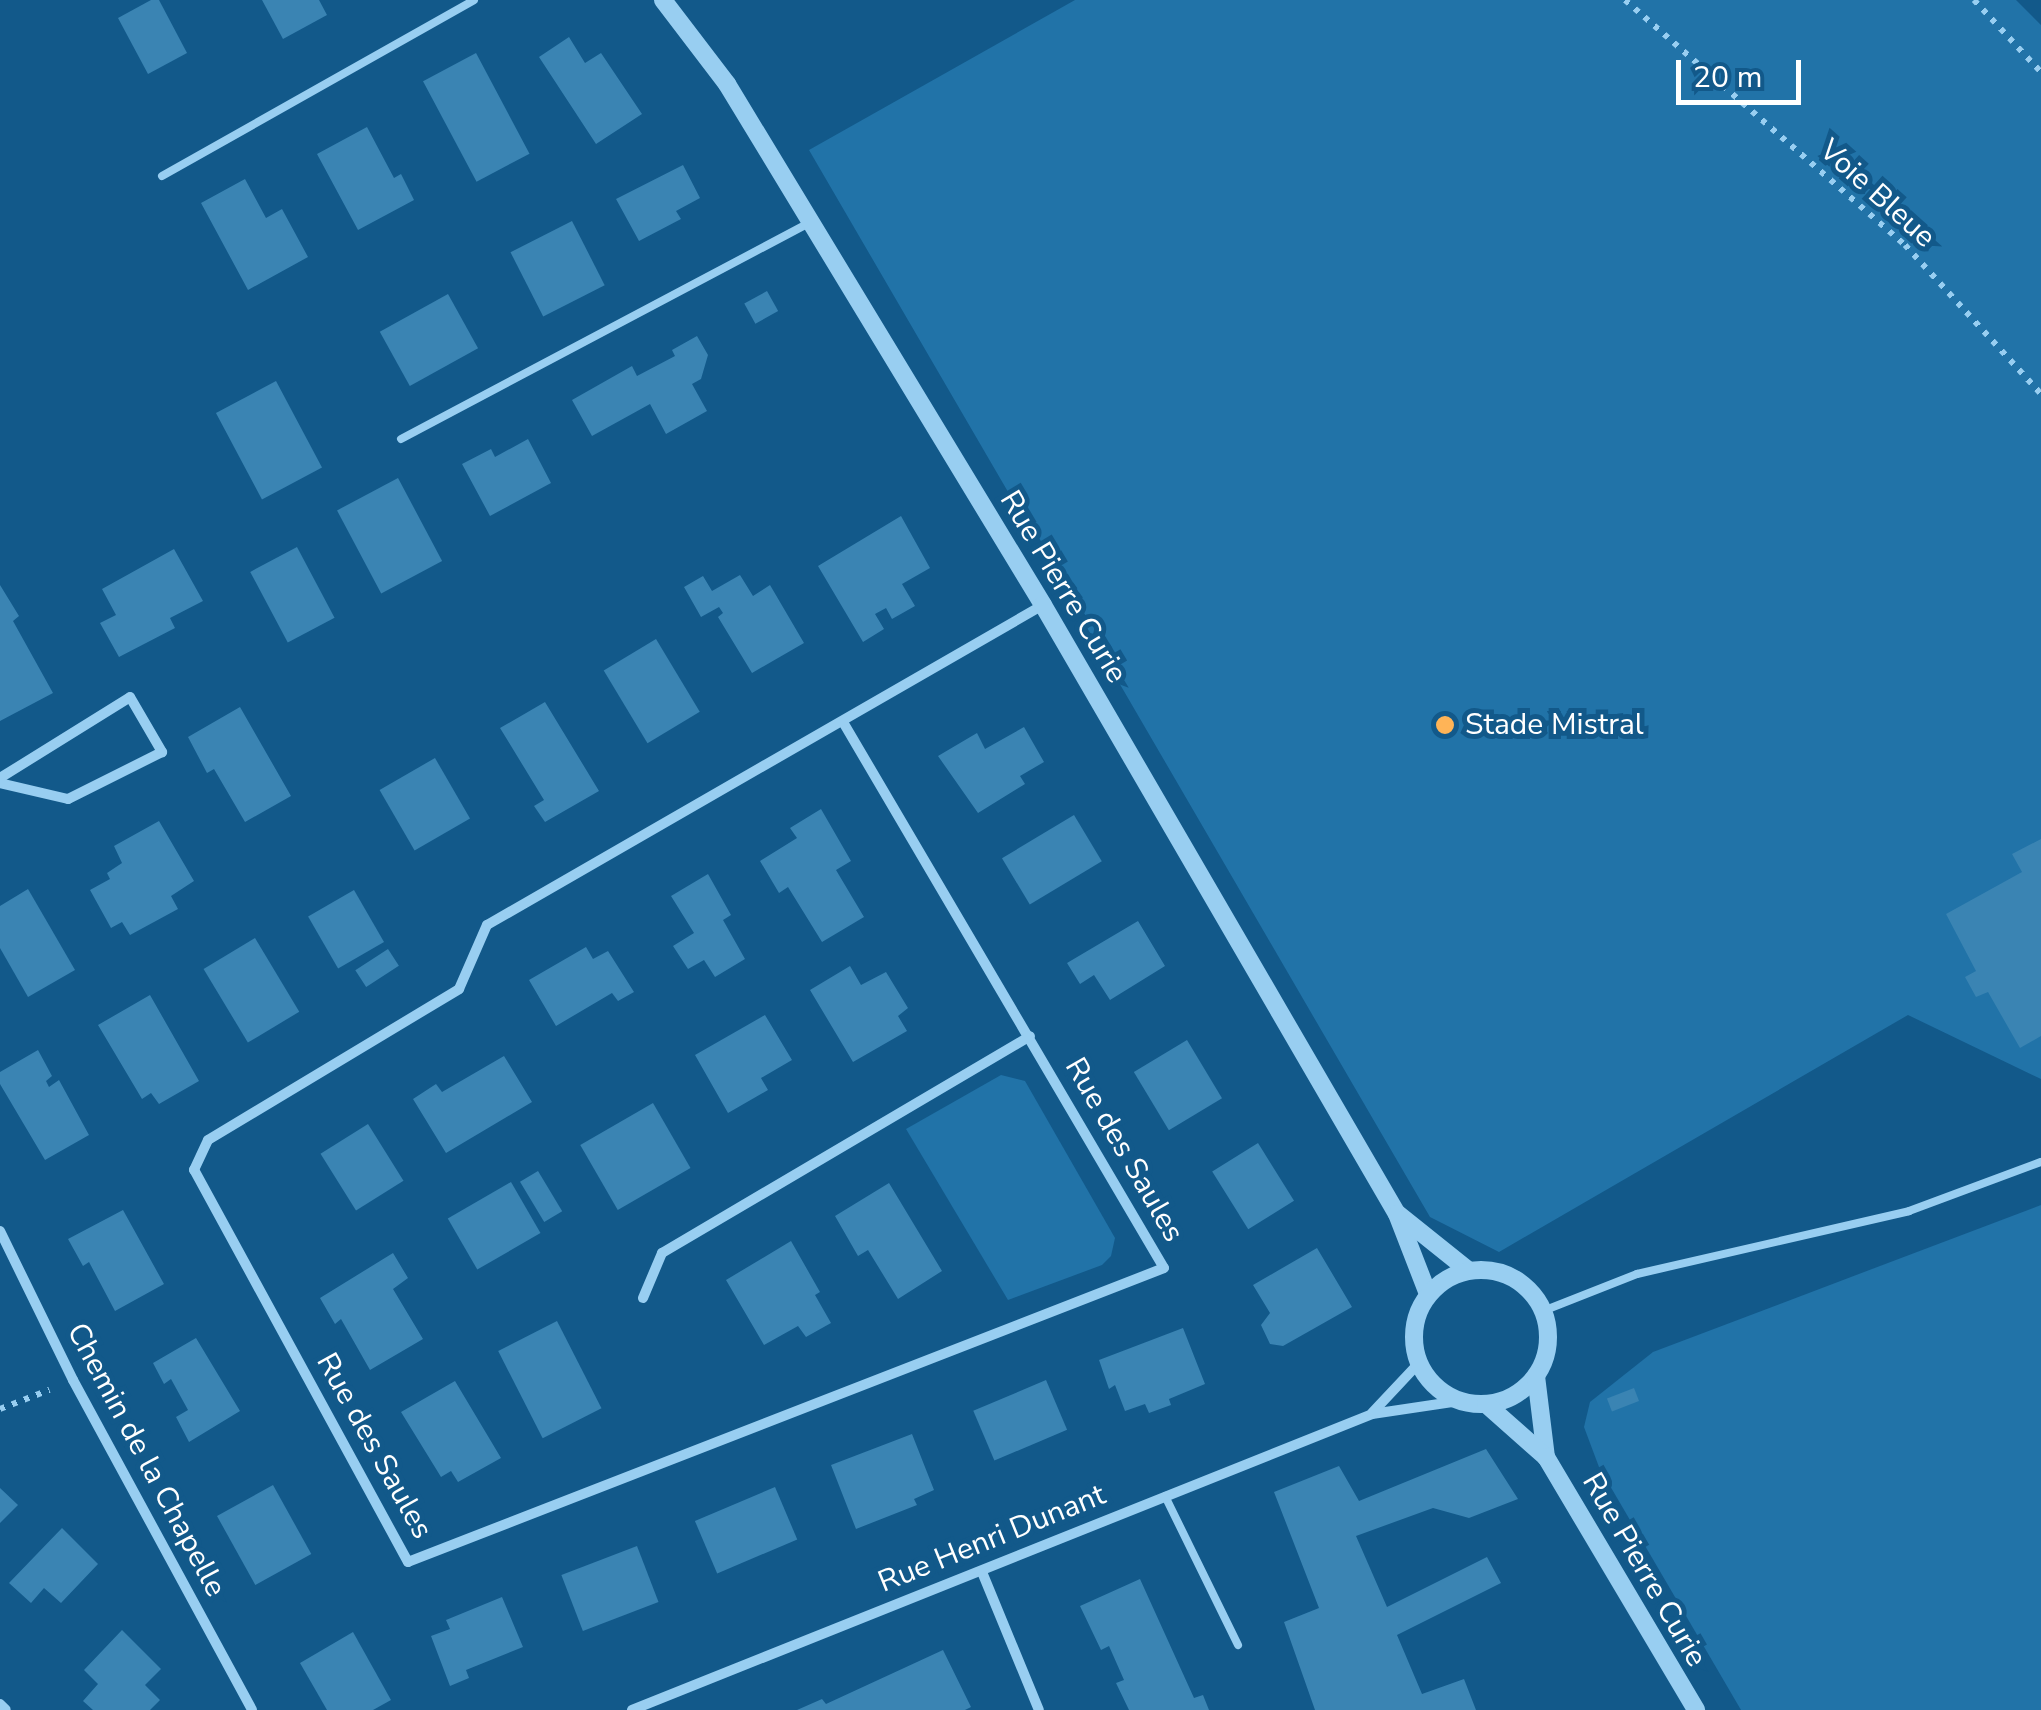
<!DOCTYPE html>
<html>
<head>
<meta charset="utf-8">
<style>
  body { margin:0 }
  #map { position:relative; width:2041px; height:1710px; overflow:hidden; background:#12598a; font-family:"Nunito Sans",sans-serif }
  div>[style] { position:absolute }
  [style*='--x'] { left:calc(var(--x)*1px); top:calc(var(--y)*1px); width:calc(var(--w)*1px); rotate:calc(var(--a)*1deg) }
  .green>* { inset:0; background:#2173a8 }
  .building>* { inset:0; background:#3a84b3; transform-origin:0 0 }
  .path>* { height:6px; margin-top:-3px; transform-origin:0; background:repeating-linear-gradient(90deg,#98cef1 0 5px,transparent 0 13px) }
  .service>* { height:8px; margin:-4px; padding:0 4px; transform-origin:4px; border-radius:4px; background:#98cef1 }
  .minor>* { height:10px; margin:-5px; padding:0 5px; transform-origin:5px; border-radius:5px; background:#98cef1 }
  .tertiary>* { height:18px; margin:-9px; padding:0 9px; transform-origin:9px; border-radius:9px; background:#98cef1 }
  .tertiary>.ring { margin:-9px; padding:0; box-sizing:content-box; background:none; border:18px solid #98cef1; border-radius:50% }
  .dots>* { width:28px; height:28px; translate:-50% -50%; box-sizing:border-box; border:5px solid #12598a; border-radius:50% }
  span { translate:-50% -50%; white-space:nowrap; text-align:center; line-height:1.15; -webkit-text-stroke:10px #12598a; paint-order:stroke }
  .street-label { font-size:30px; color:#fff }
  .poi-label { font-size:30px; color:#fff }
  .left { translate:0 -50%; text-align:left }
  .scale { position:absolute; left:1676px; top:60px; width:125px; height:45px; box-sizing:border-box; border:5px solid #fff; border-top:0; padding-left:12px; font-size:30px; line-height:35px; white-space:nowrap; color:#fff; -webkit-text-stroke:8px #12598a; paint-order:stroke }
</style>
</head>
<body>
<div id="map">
  <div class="green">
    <div style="clip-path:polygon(1075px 0,2016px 0,2041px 25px,2041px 1079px,1908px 1015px,1499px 1252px,1430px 1217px,809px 150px)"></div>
    <div style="clip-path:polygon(1001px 1075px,1025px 1081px,1115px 1238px,1111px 1256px,1102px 1265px,1008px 1300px,906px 1129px)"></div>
    <div style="clip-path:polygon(2041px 1205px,2041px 1710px,1741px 1710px,1599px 1467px,1584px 1427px,1590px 1402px,1653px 1352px)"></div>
  </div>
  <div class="building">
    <div style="clip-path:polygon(151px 0,159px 0,187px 53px,148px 74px,118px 18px)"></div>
    <div style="clip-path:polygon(262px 0,319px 0,327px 15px,283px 39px)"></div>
    <div style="clip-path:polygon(569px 37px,585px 63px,601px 53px,642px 114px,596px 144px,539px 57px)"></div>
    <div style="left:476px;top:53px;width:114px;height:60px;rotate:62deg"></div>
    <div style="clip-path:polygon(367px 127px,394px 178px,401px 174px,414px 200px,358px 230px,317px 154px)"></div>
    <div style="clip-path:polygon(683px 165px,700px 198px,676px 211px,681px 219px,639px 241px,616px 199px)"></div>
    <div style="clip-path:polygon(245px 179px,266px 218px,282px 209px,308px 257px,248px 290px,201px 203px)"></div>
    <div style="left:572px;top:221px;width:72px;height:69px;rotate:63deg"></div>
    <div style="left:767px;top:291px;width:23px;height:26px;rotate:61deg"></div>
    <div style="left:448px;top:294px;width:62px;height:78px;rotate:61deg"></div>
    <div style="clip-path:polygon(697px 336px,708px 355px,701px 379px,692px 384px,707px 411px,666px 434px,650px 404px,592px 436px,572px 400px,632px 366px,637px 376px,675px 356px,672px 350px)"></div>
    <div style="left:276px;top:381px;width:98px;height:68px;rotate:62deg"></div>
    <div style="clip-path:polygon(528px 439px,551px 483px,490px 516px,462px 464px,491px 449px,495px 457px)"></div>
    <div style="left:398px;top:478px;width:94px;height:69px;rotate:62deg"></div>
    <div style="clip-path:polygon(901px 516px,930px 568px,902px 584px,915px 606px,892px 619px,886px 608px,875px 614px,884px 629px,863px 642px,818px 566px)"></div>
    <div style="left:297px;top:547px;width:80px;height:53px;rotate:62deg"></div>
    <div style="clip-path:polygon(174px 549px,203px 601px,170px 618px,175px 628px,119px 657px,100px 623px,116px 615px,102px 589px)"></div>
    <div style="clip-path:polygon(740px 575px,753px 596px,770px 585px,804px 643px,752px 673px,718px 617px,723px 613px,719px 607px,701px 617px,684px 587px,703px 576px,712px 591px)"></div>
    <div style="clip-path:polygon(0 585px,19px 616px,13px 621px,53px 693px,0 721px)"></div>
    <div style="left:656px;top:639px;width:85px;height:61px;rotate:59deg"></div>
    <div style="clip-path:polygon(545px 702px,599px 791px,545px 822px,534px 806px,544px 800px,500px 728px)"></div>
    <div style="clip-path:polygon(240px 707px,291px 796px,245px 822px,214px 769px,207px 773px,188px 737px)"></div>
    <div style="clip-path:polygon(1024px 727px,1044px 762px,1020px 776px,1025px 784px,978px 813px,938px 756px,977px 733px,985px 749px)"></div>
    <div style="left:435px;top:758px;width:70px;height:64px;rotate:60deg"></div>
    <div style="clip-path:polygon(821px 809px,851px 861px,836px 870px,864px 917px,822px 942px,788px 887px,779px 893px,760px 861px,797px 838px,790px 828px)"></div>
    <div style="left:1074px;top:815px;width:54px;height:84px;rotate:59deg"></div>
    <div style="clip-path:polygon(159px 821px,194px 881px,171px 896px,178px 909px,130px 935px,122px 922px,111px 928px,90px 890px,110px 879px,107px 873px,122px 863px,114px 846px)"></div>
    <div style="clip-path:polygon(2041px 839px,2041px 1036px,2020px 1048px,1988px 992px,1976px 997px,1965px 977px,1976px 971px,1946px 914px,2022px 872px,2012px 854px)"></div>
    <div style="clip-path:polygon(708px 874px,731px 915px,723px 920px,745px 959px,715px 977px,704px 960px,688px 969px,673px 946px,694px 933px,671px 896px)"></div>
    <div style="clip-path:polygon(28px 889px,75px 970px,28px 997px,0 948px,0 906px)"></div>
    <div style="left:354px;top:890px;width:60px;height:53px;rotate:60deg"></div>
    <div style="clip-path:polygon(1138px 921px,1165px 966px,1110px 1000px,1094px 975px,1080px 984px,1067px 963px)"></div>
    <div style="left:255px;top:938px;width:86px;height:60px;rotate:59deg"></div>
    <div style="clip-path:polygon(586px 947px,593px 959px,608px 951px,634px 992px,618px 1001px,612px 993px,556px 1026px,529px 980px)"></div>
    <div style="left:388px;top:949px;width:20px;height:39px;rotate:57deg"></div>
    <div style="clip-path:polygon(850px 966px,861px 985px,886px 972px,908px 1008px,898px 1016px,907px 1031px,853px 1062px,810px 990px)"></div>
    <div style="clip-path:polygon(150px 995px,199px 1081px,159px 1104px,151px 1093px,142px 1099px,98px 1025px)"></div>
    <div style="clip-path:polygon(765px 1015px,792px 1060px,761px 1078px,768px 1090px,728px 1113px,695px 1055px)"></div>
    <div style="left:1187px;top:1040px;width:68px;height:62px;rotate:59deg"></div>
    <div style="clip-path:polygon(38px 1050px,52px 1076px,46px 1081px,49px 1087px,59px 1080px,89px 1135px,45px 1160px,0 1084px,0 1072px)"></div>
    <div style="clip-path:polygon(504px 1056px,532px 1102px,446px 1153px,413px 1099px,436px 1084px,442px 1092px)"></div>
    <div style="left:653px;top:1103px;width:75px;height:84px;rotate:60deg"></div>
    <div style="left:368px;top:1124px;width:67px;height:56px;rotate:58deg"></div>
    <div style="left:1258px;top:1143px;width:68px;height:54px;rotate:58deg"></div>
    <div style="left:538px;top:1171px;width:47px;height:21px;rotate:59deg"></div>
    <div style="left:511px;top:1182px;width:59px;height:73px;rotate:60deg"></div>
    <div style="clip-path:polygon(889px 1183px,942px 1271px,898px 1299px,868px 1250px,858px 1256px,835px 1216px)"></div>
    <div style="clip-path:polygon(123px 1210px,164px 1284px,115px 1311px,89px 1262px,83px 1266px,68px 1239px)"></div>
    <div style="clip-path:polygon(791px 1241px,820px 1292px,815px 1295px,831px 1323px,806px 1337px,798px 1326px,764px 1345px,726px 1280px)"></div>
    <div style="clip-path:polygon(1317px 1248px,1352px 1307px,1283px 1346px,1270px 1344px,1261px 1325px,1270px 1313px,1253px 1285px)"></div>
    <div style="clip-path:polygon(393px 1253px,408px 1278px,393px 1289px,423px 1339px,370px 1370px,341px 1319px,335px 1324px,320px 1298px)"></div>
    <div style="left:557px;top:1321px;width:98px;height:66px;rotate:63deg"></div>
    <div style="clip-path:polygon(1183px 1328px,1205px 1384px,1169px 1399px,1171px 1405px,1149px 1413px,1145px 1404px,1125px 1411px,1115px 1385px,1109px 1389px,1099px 1360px)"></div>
    <div style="clip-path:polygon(196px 1338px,240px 1411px,189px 1442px,176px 1417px,188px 1410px,171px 1379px,164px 1384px,153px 1363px)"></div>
    <div style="left:1046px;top:1380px;width:54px;height:79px;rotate:67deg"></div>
    <div style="clip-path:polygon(455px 1381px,501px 1458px,458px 1482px,451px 1471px,441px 1477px,401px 1412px)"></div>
    <div style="left:1634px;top:1388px;width:14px;height:29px;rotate:69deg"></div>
    <div style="clip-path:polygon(912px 1434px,934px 1490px,914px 1499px,917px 1505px,856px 1529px,831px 1465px)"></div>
    <div style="clip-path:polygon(1486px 1449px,1518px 1499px,1469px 1518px,1433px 1508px,1356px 1536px,1387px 1607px,1487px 1557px,1501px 1583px,1397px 1635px,1422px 1694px,1464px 1679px,1476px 1710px,1315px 1710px,1284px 1622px,1319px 1608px,1274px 1492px,1339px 1466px,1359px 1501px)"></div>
    <div style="left:273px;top:1485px;width:79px;height:64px;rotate:61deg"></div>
    <div style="left:775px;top:1487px;width:57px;height:87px;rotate:67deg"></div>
    <div style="clip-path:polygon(0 1488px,18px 1505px,0 1523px)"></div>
    <div style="clip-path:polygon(62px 1528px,98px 1564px,61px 1603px,44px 1588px,31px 1603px,9px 1583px)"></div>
    <div style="left:637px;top:1546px;width:60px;height:81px;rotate:69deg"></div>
    <div style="clip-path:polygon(1140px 1579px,1194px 1698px,1203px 1695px,1209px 1710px,1129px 1710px,1116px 1683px,1124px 1680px,1109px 1646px,1101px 1650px,1080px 1606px)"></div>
    <div style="clip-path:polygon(502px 1597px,523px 1647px,466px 1670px,469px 1678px,450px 1686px,431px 1636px,450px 1629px,446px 1620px)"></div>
    <div style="clip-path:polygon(122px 1630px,161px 1669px,145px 1685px,160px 1700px,150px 1710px,93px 1710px,83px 1701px,98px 1684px,84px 1670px)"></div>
    <div style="clip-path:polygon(353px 1632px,391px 1700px,373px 1710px,327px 1710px,300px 1663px)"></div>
    <div style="clip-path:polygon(943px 1650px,971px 1707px,965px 1710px,797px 1710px,822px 1699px,826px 1704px)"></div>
  </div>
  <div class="path">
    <div style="--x:1625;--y:0;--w:372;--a:41.2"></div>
    <div style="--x:1905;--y:245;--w:202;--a:47.6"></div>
    <div style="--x:1974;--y:0;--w:98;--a:47.1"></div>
    <div style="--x:0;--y:1409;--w:53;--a:-21.2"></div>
  </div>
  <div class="service">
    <div style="--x:162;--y:176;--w:358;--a:-29.4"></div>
    <div style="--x:401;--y:439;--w:464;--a:-27.9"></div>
    <div style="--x:1543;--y:1311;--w:101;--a:-21.5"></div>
    <div style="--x:1637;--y:1274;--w:279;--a:-13"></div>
    <div style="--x:1909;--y:1211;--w:141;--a:-20.4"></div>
    <div style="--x:1165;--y:1496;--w:166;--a:63.9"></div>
  </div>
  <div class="minor">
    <div style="--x:843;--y:722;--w:633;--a:59.55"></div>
    <div style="--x:1164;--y:1268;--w:811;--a:158.75"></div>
    <div style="--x:408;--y:1562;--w:447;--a:-118.6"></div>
    <div style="--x:194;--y:1170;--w:33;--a:-65"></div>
    <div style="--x:208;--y:1140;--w:293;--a:-31"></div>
    <div style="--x:459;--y:989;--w:70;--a:-66.4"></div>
    <div style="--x:487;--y:925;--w:642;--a:-29.92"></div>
    <div style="--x:0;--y:778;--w:153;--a:-31.9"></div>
    <div style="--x:130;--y:697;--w:64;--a:59.8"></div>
    <div style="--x:162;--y:752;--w:105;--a:153.4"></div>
    <div style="--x:68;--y:799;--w:70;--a:-166.8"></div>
    <div style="--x:0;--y:1231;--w:166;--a:63.9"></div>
    <div style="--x:73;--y:1380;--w:375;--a:61.5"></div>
    <div style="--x:643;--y:1298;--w:49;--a:-67.1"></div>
    <div style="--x:662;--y:1253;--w:427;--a:-30.5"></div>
    <div style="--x:1372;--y:1413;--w:67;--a:-46.8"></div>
    <div style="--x:982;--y:1572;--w:149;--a:67.6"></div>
    <div style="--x:0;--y:1704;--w:8;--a:45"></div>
    <div style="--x:632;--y:1710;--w:797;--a:-21.8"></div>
    <div style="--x:1372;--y:1414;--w:88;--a:-8.5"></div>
  </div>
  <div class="tertiary">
    <div style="--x:663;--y:0;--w:106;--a:52.7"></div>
    <div style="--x:727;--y:84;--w:609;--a:58.76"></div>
    <div style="--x:1043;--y:605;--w:704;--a:59.83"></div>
    <div style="--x:1397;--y:1214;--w:86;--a:68.8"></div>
    <div style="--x:1398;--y:1214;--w:90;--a:38.7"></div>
    <div class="ring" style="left:1414px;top:1270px;width:116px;height:116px"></div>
    <div style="--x:1536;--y:1376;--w:82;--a:83"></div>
    <div style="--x:1486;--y:1404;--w:80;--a:41.5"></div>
    <div style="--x:1546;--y:1457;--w:294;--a:59.3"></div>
  </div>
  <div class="dots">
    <div style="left:1445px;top:725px;background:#ffb457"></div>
  </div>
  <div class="street-label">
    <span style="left:1877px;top:194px;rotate:42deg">Voie Bleue</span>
    <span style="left:1063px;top:587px;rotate:59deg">Rue Pierre Curie</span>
    <span style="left:1124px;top:1150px;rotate:60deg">Rue des Saules</span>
    <span style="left:374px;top:1446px;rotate:61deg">Rue des Saules</span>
    <span style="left:146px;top:1460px;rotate:62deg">Chemin de la Chapelle</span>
    <span style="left:992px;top:1539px;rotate:-22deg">Rue Henri Dunant</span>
    <span style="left:1644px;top:1570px;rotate:60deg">Rue Pierre Curie</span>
  </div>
  <div class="poi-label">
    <span class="left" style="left:1465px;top:725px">Stade Mistral</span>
  </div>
  <div class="scale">20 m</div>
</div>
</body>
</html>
